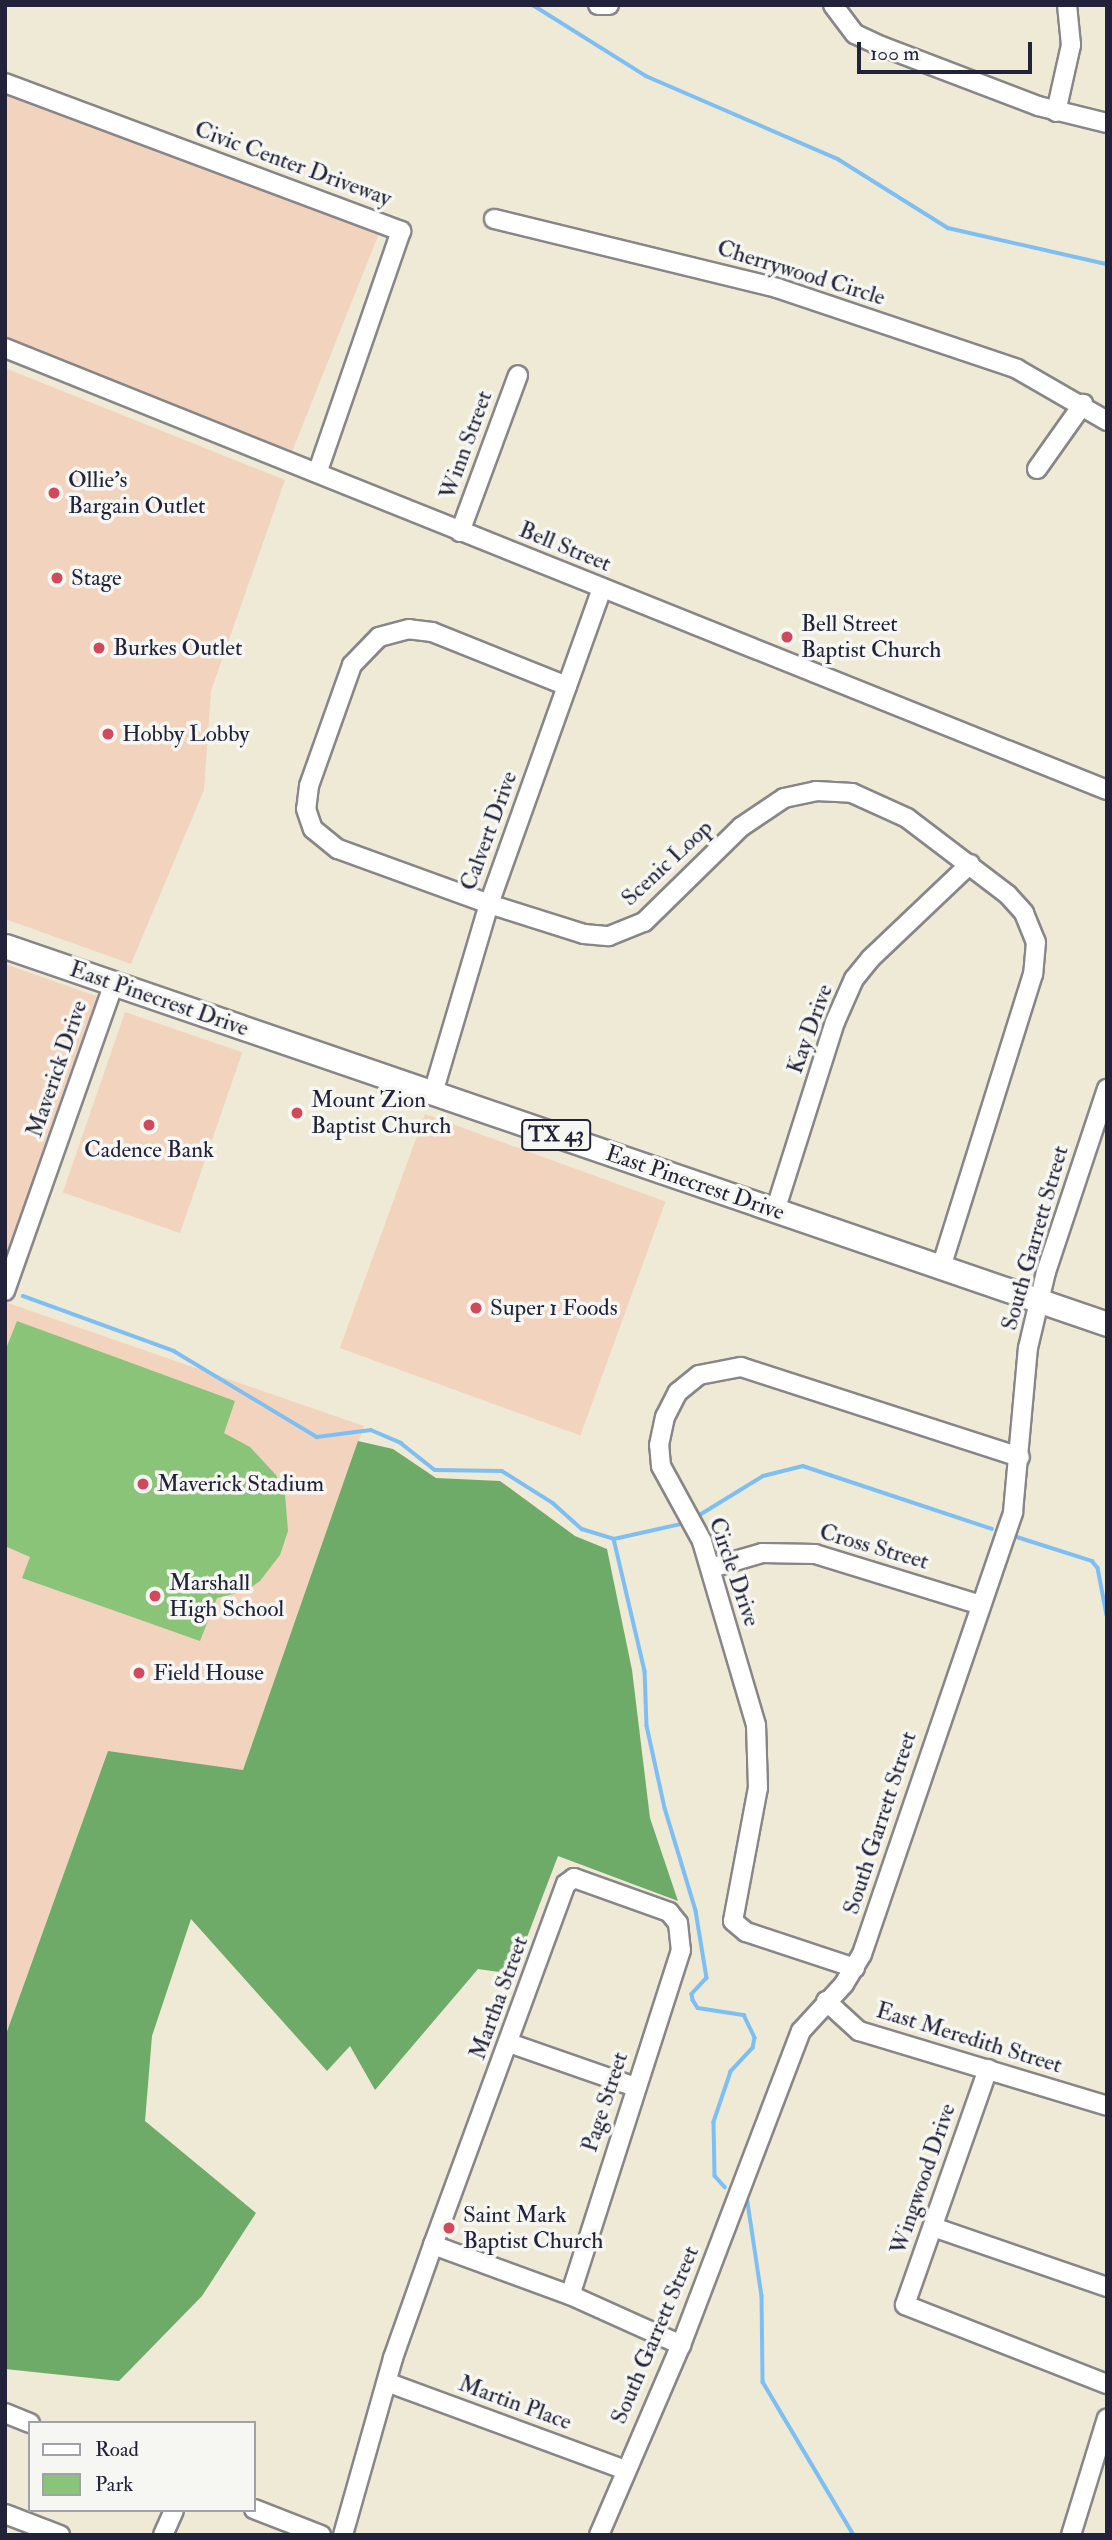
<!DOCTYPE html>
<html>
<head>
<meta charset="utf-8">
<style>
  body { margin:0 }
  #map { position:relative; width:1112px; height:2540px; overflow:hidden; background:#efead5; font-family:"IM FELL Double Pica",serif }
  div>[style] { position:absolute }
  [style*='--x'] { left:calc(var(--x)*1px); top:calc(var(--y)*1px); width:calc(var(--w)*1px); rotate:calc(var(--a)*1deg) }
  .built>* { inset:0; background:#f2d4be; transform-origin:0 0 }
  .green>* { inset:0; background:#89c478 }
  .forest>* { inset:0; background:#6eaa68 }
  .stream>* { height:3.5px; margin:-1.75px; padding:0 1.75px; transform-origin:1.75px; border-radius:1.75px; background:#7ebff3 }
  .roads { filter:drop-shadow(2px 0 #888688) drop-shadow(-2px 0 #888688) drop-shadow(0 2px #888688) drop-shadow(0 -2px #888688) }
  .minor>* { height:18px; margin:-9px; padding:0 9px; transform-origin:9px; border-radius:9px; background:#fff }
  .major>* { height:23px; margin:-11.5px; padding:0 11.5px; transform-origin:11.5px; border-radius:11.5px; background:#fff }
  .dots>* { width:19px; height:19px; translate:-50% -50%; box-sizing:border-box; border:4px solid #f6f6f2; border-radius:50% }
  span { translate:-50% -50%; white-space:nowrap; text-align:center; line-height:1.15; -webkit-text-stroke:7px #f6f6f2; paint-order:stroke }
  .shield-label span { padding:2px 5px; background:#f6f6f2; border:2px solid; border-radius:5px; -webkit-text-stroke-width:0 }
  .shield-label { font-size:21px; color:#22223b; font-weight:700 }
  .street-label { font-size:23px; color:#22223b }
  .poi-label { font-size:23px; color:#22223b }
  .left { translate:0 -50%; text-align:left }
  .frame { position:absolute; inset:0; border:7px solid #22223b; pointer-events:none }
  .legend { position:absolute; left:28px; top:2421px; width:228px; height:91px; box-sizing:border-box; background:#f6f6f2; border:2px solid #a1a1a9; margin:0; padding:9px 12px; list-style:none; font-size:21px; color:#22223b }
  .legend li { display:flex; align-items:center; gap:14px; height:35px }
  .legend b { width:35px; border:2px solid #a1a1a9 }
  .scale { position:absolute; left:857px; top:42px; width:175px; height:32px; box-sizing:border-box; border:4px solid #22223b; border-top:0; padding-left:9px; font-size:21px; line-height:24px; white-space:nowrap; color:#22223b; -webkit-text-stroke:5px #f6f6f2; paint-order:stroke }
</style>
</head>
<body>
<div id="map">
  <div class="built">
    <div style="clip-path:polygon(5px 77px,382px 226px,292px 452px,5px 338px)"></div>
    <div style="clip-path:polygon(5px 368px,285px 480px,211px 691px,204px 790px,131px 964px,5px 919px)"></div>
    <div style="clip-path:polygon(5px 964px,99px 997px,5px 1262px)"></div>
    <div style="left:125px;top:1012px;width:124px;height:191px;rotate:19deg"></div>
    <div style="left:425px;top:1114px;width:256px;height:249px;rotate:20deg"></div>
    <div style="clip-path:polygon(5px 1302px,364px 1426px,243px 1770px,108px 1751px,5px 2037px)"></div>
  </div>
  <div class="green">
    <div style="clip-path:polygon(17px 1321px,235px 1401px,224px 1433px,250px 1447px,276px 1475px,285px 1494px,288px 1531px,280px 1555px,260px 1581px,246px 1591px,217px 1598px,200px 1641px,22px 1578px,30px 1557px,5px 1546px,5px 1351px)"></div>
  </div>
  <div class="forest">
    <div style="clip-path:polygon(358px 1441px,393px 1449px,436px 1478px,500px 1481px,575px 1536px,607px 1549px,632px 1670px,650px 1818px,678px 1901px,558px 1856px,513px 1974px,478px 1969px,375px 2090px,350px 2046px,327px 2071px,191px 1919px,152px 2036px,145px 2121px,256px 2213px,202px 2296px,119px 2381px,5px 2369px,5px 2037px,108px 1751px,243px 1770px)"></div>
  </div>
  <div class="stream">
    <div style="--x:533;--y:5;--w:133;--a:32.1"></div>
    <div style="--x:646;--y:76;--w:209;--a:23.4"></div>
    <div style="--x:838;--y:159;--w:130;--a:32.1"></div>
    <div style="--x:948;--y:228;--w:163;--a:12.8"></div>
    <div style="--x:23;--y:1296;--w:161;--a:20"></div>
    <div style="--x:174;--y:1351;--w:167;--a:31"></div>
    <div style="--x:317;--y:1437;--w:54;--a:-7.4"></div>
    <div style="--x:371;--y:1430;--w:33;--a:23"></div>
    <div style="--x:401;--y:1443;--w:43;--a:38.5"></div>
    <div style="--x:435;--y:1470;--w:67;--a:0.9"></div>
    <div style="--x:502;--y:1471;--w:60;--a:32.1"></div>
    <div style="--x:553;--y:1503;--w:39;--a:42"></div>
    <div style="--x:582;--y:1529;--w:34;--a:17"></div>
    <div style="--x:614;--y:1539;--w:136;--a:76.8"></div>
    <div style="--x:645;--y:1671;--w:55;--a:87.9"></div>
    <div style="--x:647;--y:1726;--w:84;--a:77.6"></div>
    <div style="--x:665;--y:1808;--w:108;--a:73.2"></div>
    <div style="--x:696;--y:1911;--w:68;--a:80.7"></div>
    <div style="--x:707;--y:1978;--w:22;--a:133"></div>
    <div style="--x:692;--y:1994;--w:6;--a:81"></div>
    <div style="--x:693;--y:2000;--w:9;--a:58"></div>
    <div style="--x:698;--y:2008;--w:47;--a:8.7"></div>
    <div style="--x:744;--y:2015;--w:25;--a:64"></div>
    <div style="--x:755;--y:2038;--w:10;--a:101"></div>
    <div style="--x:753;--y:2048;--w:33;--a:133"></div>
    <div style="--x:731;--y:2072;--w:53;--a:108.8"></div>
    <div style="--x:714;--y:2122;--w:54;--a:88.9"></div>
    <div style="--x:715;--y:2176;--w:15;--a:48"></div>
    <div style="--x:698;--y:1516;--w:76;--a:-31.6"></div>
    <div style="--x:763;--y:1476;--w:41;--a:-14"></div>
    <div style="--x:803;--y:1466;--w:199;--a:18.4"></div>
    <div style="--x:1017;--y:1537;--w:79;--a:17.7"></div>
    <div style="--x:1092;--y:1561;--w:9;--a:49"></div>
    <div style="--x:1098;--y:1568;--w:48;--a:79.2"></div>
    <div style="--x:614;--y:1539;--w:69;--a:-12.6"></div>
    <div style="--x:747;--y:2196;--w:101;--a:81.5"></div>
    <div style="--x:762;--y:2296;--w:86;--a:89.3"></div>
    <div style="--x:763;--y:2382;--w:178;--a:59.3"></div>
  </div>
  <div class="roads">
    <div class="minor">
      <div style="--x:598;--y:5;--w:11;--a:0"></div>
      <div style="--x:833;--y:5;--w:36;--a:53"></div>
      <div style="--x:855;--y:34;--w:29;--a:25"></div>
      <div style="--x:881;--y:46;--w:168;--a:20.9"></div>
      <div style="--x:1038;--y:106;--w:71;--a:13.8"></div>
      <div style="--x:5;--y:83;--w:423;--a:20.5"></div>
      <div style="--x:401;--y:231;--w:256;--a:109.1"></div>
      <div style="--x:1056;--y:112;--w:69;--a:-77.4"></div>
      <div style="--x:1071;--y:45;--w:40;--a:-95.7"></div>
      <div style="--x:494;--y:219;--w:291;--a:13.7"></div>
      <div style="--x:777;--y:288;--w:253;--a:18.6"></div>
      <div style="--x:1017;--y:369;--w:104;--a:30"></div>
      <div style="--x:5;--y:348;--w:1187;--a:21.86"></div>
      <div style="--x:1037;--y:469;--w:80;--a:-54.7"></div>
      <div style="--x:460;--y:532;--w:167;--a:-69.7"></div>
      <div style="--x:567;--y:686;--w:145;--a:-158.2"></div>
      <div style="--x:432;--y:632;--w:23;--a:-173"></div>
      <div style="--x:409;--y:629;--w:31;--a:165"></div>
      <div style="--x:379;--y:637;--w:39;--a:134"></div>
      <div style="--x:352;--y:665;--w:128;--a:109.6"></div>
      <div style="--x:309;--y:786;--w:23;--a:97"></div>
      <div style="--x:306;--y:809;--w:21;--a:71"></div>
      <div style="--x:313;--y:829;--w:32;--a:39"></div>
      <div style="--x:338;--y:849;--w:161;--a:20"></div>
      <div style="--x:489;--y:904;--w:100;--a:17.5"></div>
      <div style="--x:584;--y:934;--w:25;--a:5"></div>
      <div style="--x:609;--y:936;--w:38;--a:-22"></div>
      <div style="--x:644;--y:922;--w:136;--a:-44.4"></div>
      <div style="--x:741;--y:827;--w:52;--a:-34"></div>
      <div style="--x:784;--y:798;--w:33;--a:-12"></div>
      <div style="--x:816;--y:791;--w:36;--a:3"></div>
      <div style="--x:852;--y:793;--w:60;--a:24.4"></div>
      <div style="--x:907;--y:818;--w:127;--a:37.3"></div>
      <div style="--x:1008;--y:895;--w:24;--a:48"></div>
      <div style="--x:1024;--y:913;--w:31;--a:68"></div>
      <div style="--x:1036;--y:942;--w:32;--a:95"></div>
      <div style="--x:1033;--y:974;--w:308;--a:107.4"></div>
      <div style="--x:433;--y:1093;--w:197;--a:-73.5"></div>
      <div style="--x:489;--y:904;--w:335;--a:-70.3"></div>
      <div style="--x:775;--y:1211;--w:198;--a:-72.4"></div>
      <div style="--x:835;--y:1022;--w:47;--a:-66.2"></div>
      <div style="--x:854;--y:979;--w:26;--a:-51"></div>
      <div style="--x:870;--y:959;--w:138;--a:-43.5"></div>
      <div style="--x:5;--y:1291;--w:327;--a:-70.5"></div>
      <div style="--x:711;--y:1568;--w:53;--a:-16.4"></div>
      <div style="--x:762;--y:1553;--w:53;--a:1.1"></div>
      <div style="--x:815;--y:1554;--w:174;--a:17.1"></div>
      <div style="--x:855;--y:1968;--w:115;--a:-161.7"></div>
      <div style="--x:746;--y:1932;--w:17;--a:-140"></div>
      <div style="--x:733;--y:1921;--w:135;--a:-79.4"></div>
      <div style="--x:758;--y:1788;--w:63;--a:-91.8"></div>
      <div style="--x:756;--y:1725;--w:192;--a:-106.4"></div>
      <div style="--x:702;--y:1541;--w:85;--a:-118.7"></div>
      <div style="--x:661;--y:1466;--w:21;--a:-95"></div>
      <div style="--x:659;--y:1445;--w:29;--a:-78"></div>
      <div style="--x:665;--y:1417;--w:28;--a:-63"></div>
      <div style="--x:678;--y:1392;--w:27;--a:-39"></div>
      <div style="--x:699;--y:1375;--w:43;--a:-10.8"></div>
      <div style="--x:741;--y:1367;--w:293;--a:17.9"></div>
      <div style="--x:826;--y:2001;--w:45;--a:42.3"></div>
      <div style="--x:859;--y:2031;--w:259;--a:16.8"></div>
      <div style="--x:509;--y:2043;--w:133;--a:19.2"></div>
      <div style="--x:988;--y:2069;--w:250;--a:109.4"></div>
      <div style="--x:905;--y:2305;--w:217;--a:21.4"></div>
      <div style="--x:933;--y:2227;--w:184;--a:19"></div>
      <div style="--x:433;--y:2245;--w:146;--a:20.1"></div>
      <div style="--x:570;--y:2295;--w:122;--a:24.2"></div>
      <div style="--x:389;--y:2383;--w:252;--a:20.2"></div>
      <div style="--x:5;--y:2413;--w:27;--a:22"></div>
      <div style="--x:254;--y:2509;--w:72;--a:21.2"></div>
      <div style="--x:5;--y:2514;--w:59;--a:20.9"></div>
      <div style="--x:163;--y:2535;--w:27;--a:-66"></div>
      <div style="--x:343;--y:2535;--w:184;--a:-74.2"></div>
      <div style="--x:393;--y:2358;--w:120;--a:-70.5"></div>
      <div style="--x:433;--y:2245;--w:385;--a:-69.8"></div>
      <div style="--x:566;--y:1884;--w:10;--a:-37"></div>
      <div style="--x:574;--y:1878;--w:101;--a:19.7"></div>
      <div style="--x:669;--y:1912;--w:14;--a:51"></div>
      <div style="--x:678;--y:1923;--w:27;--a:84"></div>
      <div style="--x:681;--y:1950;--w:362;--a:107.8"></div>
      <div style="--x:599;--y:2535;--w:207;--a:-66.7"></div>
      <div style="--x:681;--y:2345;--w:336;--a:-69.1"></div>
      <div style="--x:801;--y:2031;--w:64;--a:-47.5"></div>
      <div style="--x:844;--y:1984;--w:35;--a:-59"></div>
      <div style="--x:862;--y:1954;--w:467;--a:-71.1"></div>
      <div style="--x:1013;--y:1512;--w:165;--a:-84.8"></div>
      <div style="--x:1028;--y:1348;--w:78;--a:-76.7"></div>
      <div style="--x:1046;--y:1272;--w:193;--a:-71.6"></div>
      <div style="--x:1071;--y:2535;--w:122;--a:-72.9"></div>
    </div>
    <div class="major">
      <div style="--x:5;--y:946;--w:1165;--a:18.93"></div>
    </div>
  </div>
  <div class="dots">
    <div style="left:54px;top:493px;background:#d1495b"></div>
    <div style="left:57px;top:578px;background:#d1495b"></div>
    <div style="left:787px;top:637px;background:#d1495b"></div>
    <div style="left:99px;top:648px;background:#d1495b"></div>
    <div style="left:108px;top:734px;background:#d1495b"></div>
    <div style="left:297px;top:1113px;background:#d1495b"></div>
    <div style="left:149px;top:1125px;background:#d1495b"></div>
    <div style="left:476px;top:1308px;background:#d1495b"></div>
    <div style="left:143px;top:1484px;background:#d1495b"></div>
    <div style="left:155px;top:1596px;background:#d1495b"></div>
    <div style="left:139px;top:1673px;background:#d1495b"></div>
    <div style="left:449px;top:2228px;background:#d1495b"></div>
  </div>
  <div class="shield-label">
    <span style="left:556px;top:1135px">TX 43</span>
  </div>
  <div class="street-label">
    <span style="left:293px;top:164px;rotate:20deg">Civic Center Driveway</span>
    <span style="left:801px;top:273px;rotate:17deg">Cherrywood Circle</span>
    <span style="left:466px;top:445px;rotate:-70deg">Winn Street</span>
    <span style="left:565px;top:547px;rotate:22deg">Bell Street</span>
    <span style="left:489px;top:831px;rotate:-70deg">Calvert Drive</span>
    <span style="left:667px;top:863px;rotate:-43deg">Scenic Loop</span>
    <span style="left:159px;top:999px;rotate:19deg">East Pinecrest Drive</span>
    <span style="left:810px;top:1029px;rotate:-70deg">Kay Drive</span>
    <span style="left:57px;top:1069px;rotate:-71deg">Maverick Drive</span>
    <span style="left:695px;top:1183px;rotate:19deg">East Pinecrest Drive</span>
    <span style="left:1035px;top:1238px;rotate:-74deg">South Garrett Street</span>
    <span style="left:874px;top:1547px;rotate:16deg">Cross Street</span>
    <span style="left:734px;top:1572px;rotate:71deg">Circle Drive</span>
    <span style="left:880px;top:1823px;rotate:-72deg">South Garrett Street</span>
    <span style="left:499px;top:1998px;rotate:-70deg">Martha Street</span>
    <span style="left:969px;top:2038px;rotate:17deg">East Meredith Street</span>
    <span style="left:605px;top:2102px;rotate:-72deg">Page Street</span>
    <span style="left:923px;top:2179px;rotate:-71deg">Wingwood Drive</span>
    <span style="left:655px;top:2335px;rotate:-67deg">South Garrett Street</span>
    <span style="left:515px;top:2403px;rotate:20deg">Martin Place</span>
  </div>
  <div class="poi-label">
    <span class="left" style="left:68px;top:493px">Ollie's<br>Bargain Outlet</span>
    <span class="left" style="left:71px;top:578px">Stage</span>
    <span class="left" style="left:801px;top:637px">Bell Street<br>Baptist Church</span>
    <span class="left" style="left:113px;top:648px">Burkes Outlet</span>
    <span class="left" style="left:122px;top:734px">Hobby Lobby</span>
    <span class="left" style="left:311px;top:1113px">Mount Zion<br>Baptist Church</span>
    <span style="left:149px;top:1150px">Cadence Bank</span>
    <span class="left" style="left:490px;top:1308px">Super 1 Foods</span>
    <span class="left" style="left:157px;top:1484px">Maverick Stadium</span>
    <span class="left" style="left:169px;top:1596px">Marshall<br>High School</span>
    <span class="left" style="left:153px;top:1673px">Field House</span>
    <span class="left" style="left:463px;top:2228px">Saint Mark<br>Baptist Church</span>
  </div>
  <div class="frame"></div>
  <ul class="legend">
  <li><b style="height:9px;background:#fff"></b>Road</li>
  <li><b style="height:19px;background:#89c478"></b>Park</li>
  </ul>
  <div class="scale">100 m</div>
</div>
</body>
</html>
